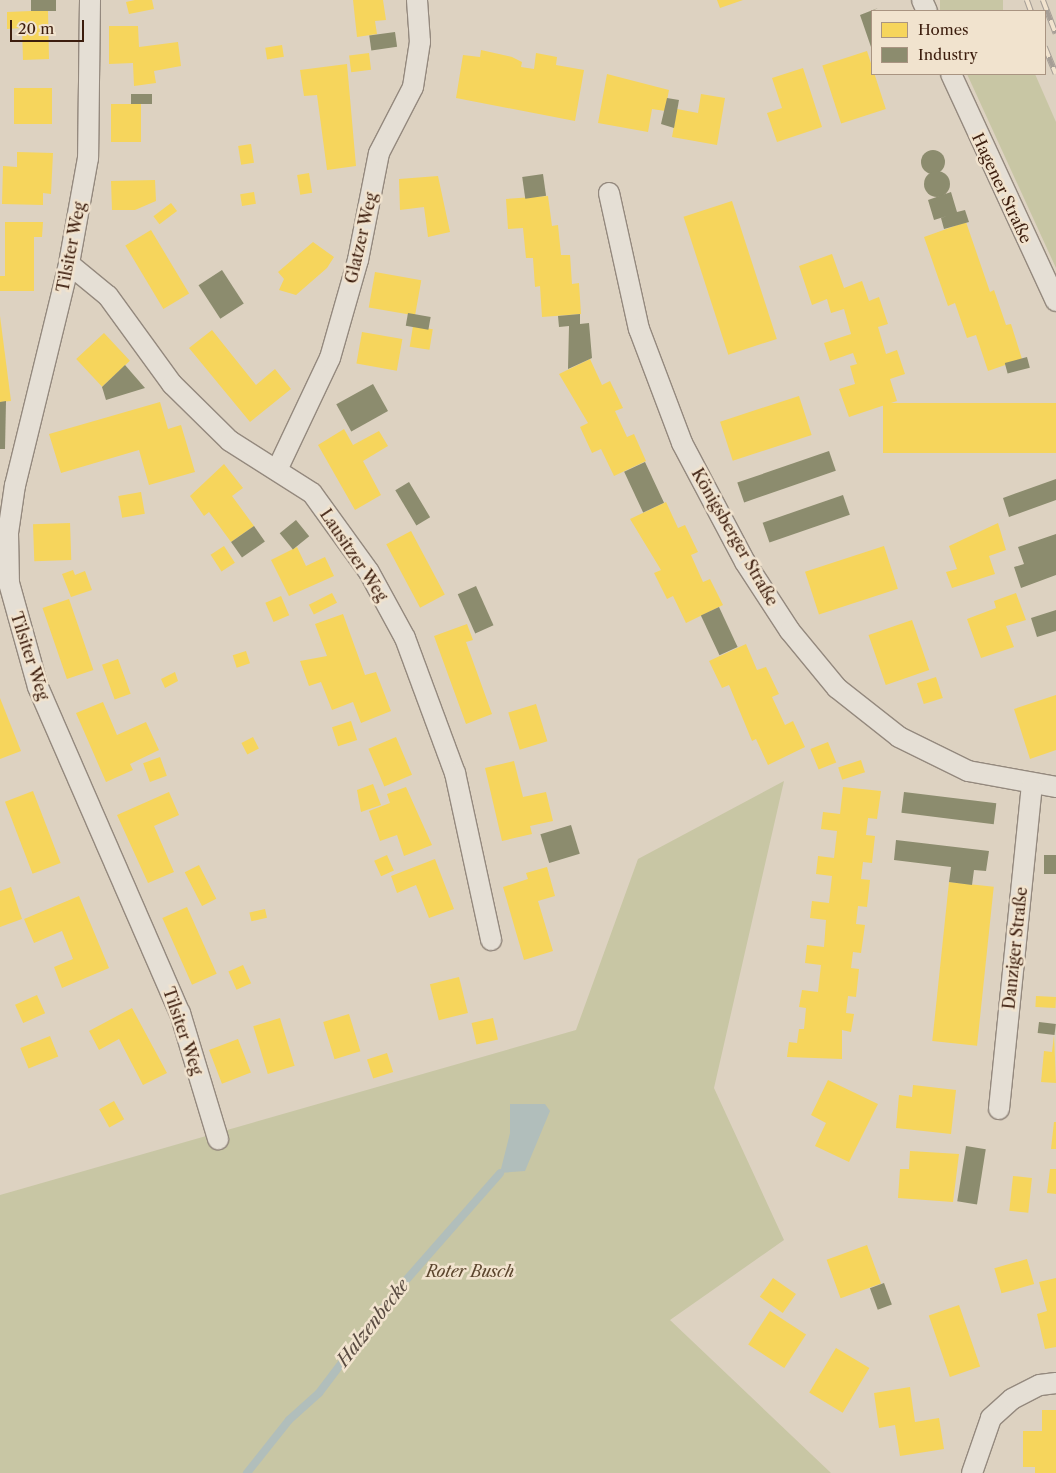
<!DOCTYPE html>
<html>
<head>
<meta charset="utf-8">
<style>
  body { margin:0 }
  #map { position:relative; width:1056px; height:1473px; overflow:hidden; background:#ddd2c1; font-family:"Libre Caslon Text",serif }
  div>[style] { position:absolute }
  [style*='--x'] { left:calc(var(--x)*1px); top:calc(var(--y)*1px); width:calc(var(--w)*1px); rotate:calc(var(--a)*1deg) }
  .green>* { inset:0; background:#c8c6a4; transform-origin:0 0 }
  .water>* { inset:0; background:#b1bebb }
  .homes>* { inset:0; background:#f6d55c; transform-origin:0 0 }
  .industry>* { inset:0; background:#8c8c6e; transform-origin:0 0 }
  .round { border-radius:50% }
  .stream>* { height:8px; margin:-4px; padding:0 4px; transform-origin:4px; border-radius:4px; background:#b1bebb }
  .roads { filter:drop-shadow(1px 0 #94897e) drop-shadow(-1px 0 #94897e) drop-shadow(0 1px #94897e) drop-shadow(0 -1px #94897e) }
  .street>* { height:20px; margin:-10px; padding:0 10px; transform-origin:10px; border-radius:10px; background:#e5dfd5 }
  .rail>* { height:5.5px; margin-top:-2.75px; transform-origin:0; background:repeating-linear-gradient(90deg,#f1e3ce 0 11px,#a69e96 0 22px); box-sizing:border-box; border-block:1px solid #a69e96 }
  span { translate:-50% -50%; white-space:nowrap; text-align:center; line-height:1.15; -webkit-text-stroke:5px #f1e3ce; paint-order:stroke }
  .street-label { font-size:16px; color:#3c1d0d }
  .park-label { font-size:16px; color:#5b452d; font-style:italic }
  .water-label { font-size:18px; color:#594b41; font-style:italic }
  .legend { position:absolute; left:871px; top:10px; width:175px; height:65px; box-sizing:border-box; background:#f1e3ce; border:1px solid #a99481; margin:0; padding:6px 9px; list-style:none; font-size:15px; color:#3c1d0d }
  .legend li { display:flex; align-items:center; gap:10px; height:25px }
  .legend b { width:25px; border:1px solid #a99481 }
  .scale { position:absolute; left:10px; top:20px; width:74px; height:22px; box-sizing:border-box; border:2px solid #3c1d0d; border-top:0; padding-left:6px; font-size:15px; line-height:18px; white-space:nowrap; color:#3c1d0d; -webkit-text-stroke:4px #f1e3ce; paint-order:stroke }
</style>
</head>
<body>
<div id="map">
  <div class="green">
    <div style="left:940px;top:0;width:63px;height:12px"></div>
    <div style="clip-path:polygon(967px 74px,1035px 74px,1056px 122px,1056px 268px)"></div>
    <div style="clip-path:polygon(784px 781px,714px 1088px,784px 1240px,670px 1320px,831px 1473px,0 1473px,0 1195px,576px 1030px,638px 859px)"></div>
  </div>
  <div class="water">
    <div style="clip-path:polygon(510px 1104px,545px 1104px,550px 1111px,525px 1171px,500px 1173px,510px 1133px)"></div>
  </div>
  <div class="homes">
    <div style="clip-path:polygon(135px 0,152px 0,154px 9px,129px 14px,126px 2px)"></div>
    <div style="clip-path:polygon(353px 0,383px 0,386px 20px,375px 21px,377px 34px,357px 37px)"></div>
    <div style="clip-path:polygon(717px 0,743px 0,720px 8px)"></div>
    <div style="clip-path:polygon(31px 11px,48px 11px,49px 59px,23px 60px,22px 28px,7px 29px,7px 12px)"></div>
    <div style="clip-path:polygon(109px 26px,138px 26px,139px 47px,178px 42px,181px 66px,154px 71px,156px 83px,134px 86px,133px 63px,109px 64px)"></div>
    <div style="left:282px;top:45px;width:12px;height:17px;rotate:81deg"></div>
    <div style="clip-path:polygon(481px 50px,512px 57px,522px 62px,521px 67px,534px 69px,536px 53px,557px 57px,556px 65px,584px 70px,575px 121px,456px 98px,463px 55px,480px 57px)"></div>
    <div style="left:867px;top:51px;width:61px;height:47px;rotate:72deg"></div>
    <div style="left:369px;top:53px;width:17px;height:20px;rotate:83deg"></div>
    <div style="clip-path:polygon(347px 64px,356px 166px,327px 170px,317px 95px,304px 96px,300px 70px)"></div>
    <div style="clip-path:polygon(803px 68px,822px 127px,777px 142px,767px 113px,782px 108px,772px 78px)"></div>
    <div style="clip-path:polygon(607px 74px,669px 90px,665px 111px,652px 109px,648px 132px,598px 123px)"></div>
    <div style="left:14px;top:88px;width:38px;height:36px"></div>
    <div style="clip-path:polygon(701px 94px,725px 98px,717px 145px,672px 137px,677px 109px,698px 113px)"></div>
    <div style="left:111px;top:104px;width:30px;height:38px"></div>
    <div style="left:251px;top:144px;width:19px;height:13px;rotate:81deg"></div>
    <div style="clip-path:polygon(17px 152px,53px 153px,51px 194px,43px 193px,43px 205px,2px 204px,3px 166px,17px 167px)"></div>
    <div style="left:309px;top:173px;width:20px;height:12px;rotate:81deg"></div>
    <div style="clip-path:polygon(438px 176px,450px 232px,428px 237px,424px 207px,400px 210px,399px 179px)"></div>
    <div style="clip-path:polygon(155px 180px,156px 201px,135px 210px,112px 210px,111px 181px)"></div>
    <div style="left:254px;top:192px;width:12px;height:14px;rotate:81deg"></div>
    <div style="clip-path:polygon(548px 196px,552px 226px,558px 225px,561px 255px,570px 255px,572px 284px,579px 283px,581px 314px,542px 317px,540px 286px,535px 287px,533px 258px,526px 258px,523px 228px,508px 229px,506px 199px)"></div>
    <div style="left:732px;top:201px;width:145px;height:51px;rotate:72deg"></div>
    <div style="left:171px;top:203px;width:10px;height:22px;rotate:53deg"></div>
    <div style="clip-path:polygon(5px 222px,43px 222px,42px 237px,34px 237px,34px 291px,0 291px,0 276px,5px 276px)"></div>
    <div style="clip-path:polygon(966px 222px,990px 292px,994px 290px,1006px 325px,1011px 324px,1022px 359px,988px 371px,976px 335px,967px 338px,955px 303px,948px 306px,924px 237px)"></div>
    <div style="left:151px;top:230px;width:74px;height:30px;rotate:59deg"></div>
    <div style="clip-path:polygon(313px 242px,334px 257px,327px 268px,296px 295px,279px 290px,284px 279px,278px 272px)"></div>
    <div style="clip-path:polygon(832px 254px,844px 288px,862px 281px,869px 301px,879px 297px,888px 324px,878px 327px,886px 354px,897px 350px,905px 374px,890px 379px,897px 401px,849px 417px,839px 389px,855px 384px,850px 366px,857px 364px,853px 353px,830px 361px,824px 343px,851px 334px,844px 309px,831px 313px,827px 299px,812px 305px,799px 266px)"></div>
    <div style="left:375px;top:272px;width:47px;height:36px;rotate:10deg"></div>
    <div style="clip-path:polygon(0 316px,11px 401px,0 402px)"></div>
    <div style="left:413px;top:326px;width:20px;height:21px;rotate:9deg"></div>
    <div style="clip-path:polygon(212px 330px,256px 385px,275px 369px,291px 389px,250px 422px,189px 348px)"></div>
    <div style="left:362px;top:332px;width:41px;height:32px;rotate:10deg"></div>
    <div style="left:104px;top:333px;width:38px;height:38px;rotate:47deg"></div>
    <div style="clip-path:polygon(590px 359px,602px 385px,610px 381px,623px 408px,615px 411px,627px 437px,634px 434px,646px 461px,614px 476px,601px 449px,592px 453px,580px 427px,588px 423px,559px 374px)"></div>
    <div style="left:799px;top:396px;width:41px;height:83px;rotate:72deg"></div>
    <div style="clip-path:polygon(160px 402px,168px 429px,181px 425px,195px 472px,149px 485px,139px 450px,61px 473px,49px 434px)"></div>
    <div style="left:1056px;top:403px;width:50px;height:173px;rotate:90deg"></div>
    <div style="clip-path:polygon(344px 429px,353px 445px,379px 431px,388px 446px,363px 461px,381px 495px,355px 510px,318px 445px)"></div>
    <div style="clip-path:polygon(224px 464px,243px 488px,232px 496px,254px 526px,231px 542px,209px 512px,204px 516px,190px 496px)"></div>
    <div style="left:141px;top:492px;width:22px;height:23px;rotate:80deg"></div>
    <div style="clip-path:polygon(666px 502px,678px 528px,685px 525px,698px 552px,691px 555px,703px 582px,710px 579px,723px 605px,686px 623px,673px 596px,667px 599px,654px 573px,661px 570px,630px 519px)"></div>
    <div style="left:70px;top:523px;width:37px;height:37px;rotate:88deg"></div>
    <div style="clip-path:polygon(998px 523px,1006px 550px,989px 556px,995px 574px,952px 588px,946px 572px,957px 569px,949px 546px)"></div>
    <div style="left:411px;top:531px;width:72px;height:28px;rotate:62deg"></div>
    <div style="left:224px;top:546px;width:20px;height:16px;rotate:57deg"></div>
    <div style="left:884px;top:546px;width:45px;height:83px;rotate:72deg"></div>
    <div style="clip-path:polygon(297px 547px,306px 566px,325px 557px,334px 576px,289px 596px,271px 560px)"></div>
    <div style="clip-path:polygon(73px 570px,75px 575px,85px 571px,92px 590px,71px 597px,62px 574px)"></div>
    <div style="left:332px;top:593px;width:11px;height:26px;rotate:63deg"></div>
    <div style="clip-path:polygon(1016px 593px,1026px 620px,1006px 626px,1014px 647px,981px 658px,967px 619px,996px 608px,994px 601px)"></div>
    <div style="left:281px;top:596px;width:21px;height:17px;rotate:67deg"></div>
    <div style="left:69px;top:599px;width:75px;height:28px;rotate:71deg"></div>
    <div style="clip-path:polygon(343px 614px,365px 675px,376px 672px,391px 711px,361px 723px,353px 702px,332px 710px,321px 682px,309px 686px,300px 661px,327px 656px,315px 624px)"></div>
    <div style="left:912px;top:620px;width:53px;height:46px;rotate:71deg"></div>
    <div style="clip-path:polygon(467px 624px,473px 640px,466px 642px,492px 714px,466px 724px,434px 636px)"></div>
    <div style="clip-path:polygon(746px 644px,757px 670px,766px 667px,779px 694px,772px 697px,785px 725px,793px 721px,805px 747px,768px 765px,756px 739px,752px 741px,729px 685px,722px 688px,709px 661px)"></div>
    <div style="left:246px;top:651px;width:13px;height:14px;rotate:72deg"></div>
    <div style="left:118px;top:659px;width:37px;height:17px;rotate:70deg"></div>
    <div style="clip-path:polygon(175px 672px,178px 681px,165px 688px,161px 679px)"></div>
    <div style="left:936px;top:677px;width:22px;height:20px;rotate:72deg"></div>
    <div style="clip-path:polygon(1056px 695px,1056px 750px,1030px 759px,1014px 709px)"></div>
    <div style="clip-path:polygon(0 698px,21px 751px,0 759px)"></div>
    <div style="clip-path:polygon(103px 702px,117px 735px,146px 722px,159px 750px,130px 764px,133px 770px,106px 782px,76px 713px)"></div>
    <div style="left:536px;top:704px;width:39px;height:29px;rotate:73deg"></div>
    <div style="left:351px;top:721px;width:20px;height:20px;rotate:72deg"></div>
    <div style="left:253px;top:737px;width:13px;height:13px;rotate:63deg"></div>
    <div style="left:396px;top:737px;width:41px;height:30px;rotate:67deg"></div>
    <div style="left:828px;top:742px;width:22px;height:19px;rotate:68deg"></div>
    <div style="left:160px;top:757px;width:20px;height:18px;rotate:70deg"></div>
    <div style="left:861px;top:760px;width:13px;height:24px;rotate:72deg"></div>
    <div style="clip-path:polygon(514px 761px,523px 797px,546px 792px,553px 821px,530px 826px,532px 834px,502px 841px,485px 768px)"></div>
    <div style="clip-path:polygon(373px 784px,381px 805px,361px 812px,357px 790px)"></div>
    <div style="clip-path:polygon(406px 787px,432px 845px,404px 856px,397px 835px,380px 841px,369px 811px,390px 803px,387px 794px)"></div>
    <div style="clip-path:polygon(843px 787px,881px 791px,877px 819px,868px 818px,866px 835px,875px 836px,872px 863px,863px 862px,861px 879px,870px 880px,867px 907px,858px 906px,856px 924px,865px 925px,861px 953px,853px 952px,851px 968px,859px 969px,856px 997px,848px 996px,846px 1013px,854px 1014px,851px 1032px,842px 1030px,842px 1059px,787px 1057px,789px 1042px,797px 1043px,799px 1029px,804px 1029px,806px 1008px,799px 1007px,802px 990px,818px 992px,821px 965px,805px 963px,807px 945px,824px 947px,826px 920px,810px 918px,812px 901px,829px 903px,832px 876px,816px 874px,818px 856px,834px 858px,837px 831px,821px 829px,823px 812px,840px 814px)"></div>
    <div style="left:33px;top:791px;width:77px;height:30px;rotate:69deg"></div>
    <div style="clip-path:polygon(169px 792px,179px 815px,154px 826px,174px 872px,148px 883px,117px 815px)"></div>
    <div style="left:387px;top:855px;width:17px;height:14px;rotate:66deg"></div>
    <div style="clip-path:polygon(435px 859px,454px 909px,429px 918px,416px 885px,397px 893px,391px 876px)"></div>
    <div style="left:199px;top:865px;width:38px;height:16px;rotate:63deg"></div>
    <div style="clip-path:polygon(547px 867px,555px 896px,538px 901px,553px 951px,524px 960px,503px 887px,528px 879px,526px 873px)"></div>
    <div style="left:949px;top:882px;width:45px;height:160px;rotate:6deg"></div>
    <div style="clip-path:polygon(11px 887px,22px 919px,0 927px,0 891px)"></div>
    <div style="clip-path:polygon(79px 896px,109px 968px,62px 988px,54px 967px,73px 959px,62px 931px,34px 943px,24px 919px)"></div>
    <div style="left:187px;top:907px;width:73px;height:27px;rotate:66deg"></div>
    <div style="left:265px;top:909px;width:9px;height:16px;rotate:77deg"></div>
    <div style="left:243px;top:965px;width:20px;height:16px;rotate:66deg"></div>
    <div style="left:459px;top:977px;width:37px;height:30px;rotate:76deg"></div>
    <div style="left:37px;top:995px;width:20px;height:24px;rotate:66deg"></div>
    <div style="left:1036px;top:996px;width:20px;height:11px;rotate:3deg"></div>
    <div style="clip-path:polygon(132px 1008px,167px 1073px,143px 1085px,119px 1039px,99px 1050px,89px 1031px)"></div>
    <div style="left:349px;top:1014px;width:39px;height:27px;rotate:73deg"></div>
    <div style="left:280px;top:1018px;width:50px;height:28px;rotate:73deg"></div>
    <div style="left:493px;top:1018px;width:22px;height:22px;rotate:77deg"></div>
    <div style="clip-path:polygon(1054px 1035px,1056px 1083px,1041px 1082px,1044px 1051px,1052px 1052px)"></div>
    <div style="left:50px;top:1036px;width:22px;height:32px;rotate:68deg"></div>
    <div style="left:238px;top:1039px;width:36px;height:31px;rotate:69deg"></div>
    <div style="left:387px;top:1053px;width:20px;height:21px;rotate:72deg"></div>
    <div style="clip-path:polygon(828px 1080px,878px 1104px,849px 1162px,815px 1146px,826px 1123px,811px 1115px)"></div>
    <div style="clip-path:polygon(913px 1085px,956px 1090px,951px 1134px,896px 1128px,899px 1095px,912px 1097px)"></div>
    <div style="left:114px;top:1101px;width:21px;height:17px;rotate:61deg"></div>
    <div style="clip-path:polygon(1054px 1122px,1056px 1122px,1056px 1149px,1051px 1149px)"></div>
    <div style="clip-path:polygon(910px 1151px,959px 1154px,953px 1202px,898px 1198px,900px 1169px,909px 1169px)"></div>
    <div style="clip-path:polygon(1050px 1169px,1056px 1169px,1056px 1194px,1047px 1193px)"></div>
    <div style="left:1013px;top:1176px;width:19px;height:35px;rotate:6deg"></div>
    <div style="left:867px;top:1245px;width:41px;height:43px;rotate:70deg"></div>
    <div style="left:1027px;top:1259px;width:26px;height:34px;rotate:74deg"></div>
    <div style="left:773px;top:1278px;width:28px;height:23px;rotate:35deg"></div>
    <div style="clip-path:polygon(1056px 1278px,1056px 1347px,1045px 1349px,1037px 1314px,1047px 1311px,1039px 1282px)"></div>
    <div style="left:959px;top:1305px;width:65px;height:32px;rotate:71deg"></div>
    <div style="left:770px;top:1311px;width:43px;height:40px;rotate:33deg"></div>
    <div style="left:836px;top:1348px;width:39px;height:52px;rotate:31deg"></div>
    <div style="clip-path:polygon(910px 1387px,915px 1422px,939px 1418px,944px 1449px,900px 1456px,895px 1425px,879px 1428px,874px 1393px)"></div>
    <div style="clip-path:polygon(1042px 1410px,1056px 1410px,1056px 1473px,1035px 1473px,1035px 1467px,1023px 1467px,1023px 1431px,1042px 1431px)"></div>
  </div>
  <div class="industry">
    <div style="left:31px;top:0;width:25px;height:11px"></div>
    <div style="clip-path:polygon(878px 8px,872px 11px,871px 47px,860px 15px)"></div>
    <div style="left:395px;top:32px;width:15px;height:26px;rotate:82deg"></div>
    <div style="left:131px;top:94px;width:21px;height:10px"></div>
    <div style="clip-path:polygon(667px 98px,679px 100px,674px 128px,661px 124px)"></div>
    <div class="round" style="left:921px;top:150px;width:24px;height:24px"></div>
    <div class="round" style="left:924px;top:171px;width:26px;height:26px"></div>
    <div style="left:543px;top:174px;width:22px;height:21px;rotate:82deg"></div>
    <div style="clip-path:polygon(951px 192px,957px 212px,965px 210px,969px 222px,944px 229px,941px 218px,947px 216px,934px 220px,928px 200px)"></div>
    <div style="left:222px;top:270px;width:40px;height:28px;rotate:57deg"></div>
    <div style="left:408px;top:313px;width:23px;height:13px;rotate:10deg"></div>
    <div style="clip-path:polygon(580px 314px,580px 324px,589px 323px,592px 358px,568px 369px,569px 326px,559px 327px,558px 316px)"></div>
    <div style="left:1027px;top:357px;width:11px;height:23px;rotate:75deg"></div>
    <div style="clip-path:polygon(125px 365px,145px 388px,106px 400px,102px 387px)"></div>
    <div style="left:373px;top:384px;width:31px;height:42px;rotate:61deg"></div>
    <div style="clip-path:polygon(6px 401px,5px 449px,0 449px,0 402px)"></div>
    <div style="left:829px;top:451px;width:21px;height:97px;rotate:71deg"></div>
    <div style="left:645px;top:462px;width:45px;height:23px;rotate:65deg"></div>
    <div style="clip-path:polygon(1056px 479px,1056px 500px,1009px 517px,1003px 498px)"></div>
    <div style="left:409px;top:482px;width:41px;height:16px;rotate:59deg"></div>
    <div style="left:843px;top:495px;width:21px;height:85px;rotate:71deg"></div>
    <div style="left:296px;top:520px;width:21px;height:21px;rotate:51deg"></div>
    <div style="left:254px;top:526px;width:19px;height:28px;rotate:55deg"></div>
    <div style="clip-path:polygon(1056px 534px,1056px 575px,1021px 588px,1014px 567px,1024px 564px,1018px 547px)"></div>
    <div style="left:476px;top:586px;width:43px;height:20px;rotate:66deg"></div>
    <div style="left:719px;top:607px;width:44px;height:20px;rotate:65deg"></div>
    <div style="clip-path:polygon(1056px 610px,1056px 631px,1037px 637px,1031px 618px)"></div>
    <div style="left:904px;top:792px;width:93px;height:21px;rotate:7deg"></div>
    <div style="left:571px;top:825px;width:30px;height:32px;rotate:73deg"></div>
    <div style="clip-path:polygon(896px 840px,989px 851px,986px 871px,974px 870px,972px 885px,949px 882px,951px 867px,894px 860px)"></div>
    <div style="left:1044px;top:855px;width:12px;height:19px"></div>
    <div style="left:1039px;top:1022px;width:17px;height:11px;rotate:7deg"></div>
    <div style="left:966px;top:1146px;width:20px;height:56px;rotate:9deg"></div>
    <div style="left:884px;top:1283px;width:23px;height:15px;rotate:70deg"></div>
  </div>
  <div class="stream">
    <div style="--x:247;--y:1473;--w:68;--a:-51.6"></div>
    <div style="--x:289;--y:1420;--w:40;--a:-42"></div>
    <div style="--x:319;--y:1393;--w:123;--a:-52.9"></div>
    <div style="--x:393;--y:1295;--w:162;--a:-48.7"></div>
  </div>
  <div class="roads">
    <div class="street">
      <div style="--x:90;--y:0;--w:158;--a:90.7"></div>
      <div style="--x:88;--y:158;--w:108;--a:100.2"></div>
      <div style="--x:69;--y:264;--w:228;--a:103.7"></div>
      <div style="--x:15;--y:485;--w:49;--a:98.3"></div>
      <div style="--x:8;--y:533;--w:50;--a:88.9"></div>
      <div style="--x:9;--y:583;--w:108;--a:74.4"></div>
      <div style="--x:38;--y:687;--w:356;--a:66.5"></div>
      <div style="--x:180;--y:1013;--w:132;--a:73.2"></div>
      <div style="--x:922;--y:0;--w:12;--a:66"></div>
      <div style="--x:951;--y:74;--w:250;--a:65.2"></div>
      <div style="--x:609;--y:193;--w:139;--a:77.6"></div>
      <div style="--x:639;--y:329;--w:122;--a:69.3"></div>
      <div style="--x:682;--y:443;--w:135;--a:62.1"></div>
      <div style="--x:745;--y:562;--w:82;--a:56.9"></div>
      <div style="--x:790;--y:631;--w:74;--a:50.5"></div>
      <div style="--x:837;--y:688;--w:79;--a:38.3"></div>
      <div style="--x:899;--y:737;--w:77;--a:26.2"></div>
      <div style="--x:968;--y:771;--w:89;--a:10.3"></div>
      <div style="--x:69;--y:264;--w:50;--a:39.4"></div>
      <div style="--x:108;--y:296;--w:109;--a:54"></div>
      <div style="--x:172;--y:384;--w:81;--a:44.5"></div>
      <div style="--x:230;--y:441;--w:97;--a:32.4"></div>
      <div style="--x:312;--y:493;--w:97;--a:54.2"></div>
      <div style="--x:369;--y:572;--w:75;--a:61.4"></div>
      <div style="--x:405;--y:638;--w:144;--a:69.7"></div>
      <div style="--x:455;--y:773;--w:171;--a:77.8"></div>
      <div style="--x:277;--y:470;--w:124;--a:-64.7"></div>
      <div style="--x:330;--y:358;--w:102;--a:-74.1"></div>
      <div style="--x:358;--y:260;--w:109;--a:-78.9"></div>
      <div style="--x:379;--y:153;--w:74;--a:-62.7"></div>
      <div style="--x:413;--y:87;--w:46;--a:-81.2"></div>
      <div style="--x:420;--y:42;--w:42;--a:-94.1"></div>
      <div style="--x:999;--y:1109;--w:325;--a:-84.2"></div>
      <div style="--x:972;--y:1473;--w:58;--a:-70.9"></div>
      <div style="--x:991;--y:1418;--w:28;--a:-42"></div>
      <div style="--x:1012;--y:1399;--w:31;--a:-27"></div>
      <div style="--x:1040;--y:1385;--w:16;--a:-7"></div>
    </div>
  </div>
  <div class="rail">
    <div style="--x:1027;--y:0;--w:12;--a:70"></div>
    <div style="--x:1043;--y:0;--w:36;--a:69"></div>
    <div style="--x:1045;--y:47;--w:29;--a:68"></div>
  </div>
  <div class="street-label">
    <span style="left:1002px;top:188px;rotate:65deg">Hagener Straße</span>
    <span style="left:361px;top:238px;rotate:-77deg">Glatzer Weg</span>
    <span style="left:71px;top:247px;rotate:-79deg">Tilsiter Weg</span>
    <span style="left:735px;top:537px;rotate:60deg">Königsberger Straße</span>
    <span style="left:354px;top:555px;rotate:56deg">Lausitzer Weg</span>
    <span style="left:30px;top:656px;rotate:72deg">Tilsiter Weg</span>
    <span style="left:1015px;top:948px;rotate:-84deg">Danziger Straße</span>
    <span style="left:183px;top:1031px;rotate:71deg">Tilsiter Weg</span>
  </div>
  <div class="park-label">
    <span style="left:470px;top:1271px">Roter Busch</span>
  </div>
  <div class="water-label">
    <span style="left:373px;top:1323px;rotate:-52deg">Halzenbecke</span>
  </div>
  <ul class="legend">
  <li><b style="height:14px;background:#f6d55c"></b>Homes</li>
  <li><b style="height:14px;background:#8c8c6e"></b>Industry</li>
  </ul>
  <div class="scale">20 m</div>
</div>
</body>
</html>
